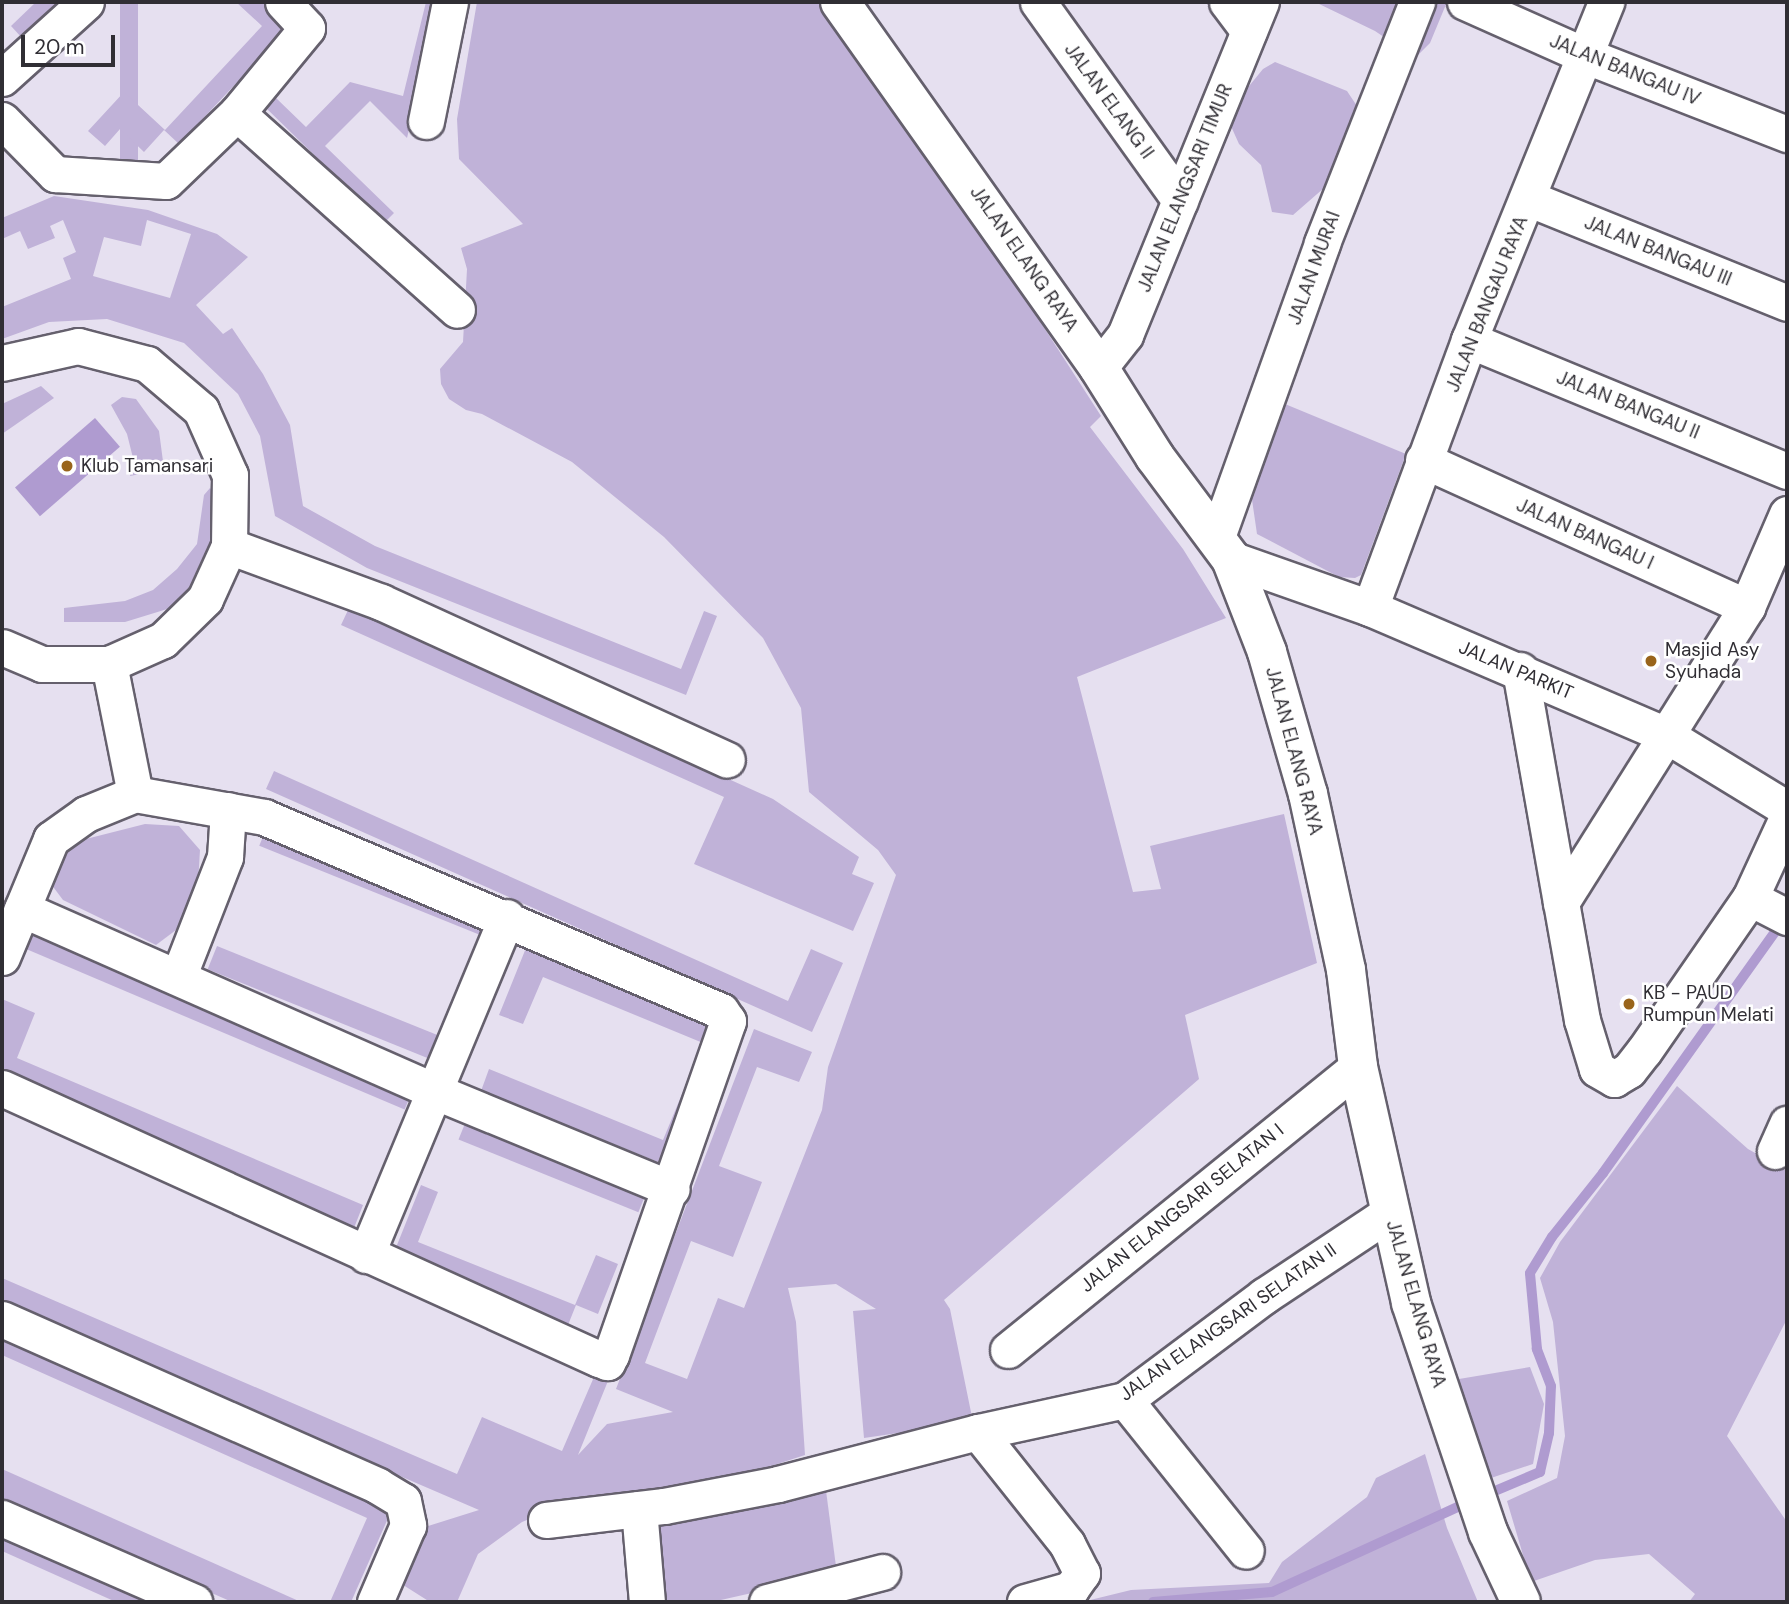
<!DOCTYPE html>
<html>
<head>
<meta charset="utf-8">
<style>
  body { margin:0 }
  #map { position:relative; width:1789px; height:1604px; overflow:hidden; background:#e6e0f0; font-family:"DM Sans",sans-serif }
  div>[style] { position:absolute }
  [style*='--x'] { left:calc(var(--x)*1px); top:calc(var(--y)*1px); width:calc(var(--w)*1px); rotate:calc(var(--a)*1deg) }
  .green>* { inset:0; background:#c0b2d8; transform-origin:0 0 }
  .water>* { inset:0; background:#af9bd0; transform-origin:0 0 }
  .stream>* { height:10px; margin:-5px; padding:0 5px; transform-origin:5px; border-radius:5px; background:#af9bd0 }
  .roads { filter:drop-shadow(2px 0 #65606d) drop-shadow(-2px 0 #65606d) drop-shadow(0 2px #65606d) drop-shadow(0 -2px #65606d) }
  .street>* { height:35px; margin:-17.5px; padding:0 17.5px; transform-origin:17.5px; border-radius:17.5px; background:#fff }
  .secondary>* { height:38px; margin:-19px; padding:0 19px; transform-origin:19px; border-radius:19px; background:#fff }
  .dots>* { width:19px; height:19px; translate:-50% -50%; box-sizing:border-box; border:4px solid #fff; border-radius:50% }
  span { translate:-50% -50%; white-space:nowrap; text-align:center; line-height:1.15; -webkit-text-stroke:5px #fff; paint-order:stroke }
  .street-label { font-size:19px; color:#302e34 }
  .poi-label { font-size:19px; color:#302e34 }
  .left { translate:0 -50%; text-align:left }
  .frame { position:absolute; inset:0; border:4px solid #302e34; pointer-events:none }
  .scale { position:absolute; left:21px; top:35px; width:94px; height:32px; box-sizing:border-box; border:4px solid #302e34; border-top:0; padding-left:9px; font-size:21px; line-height:24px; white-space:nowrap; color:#302e34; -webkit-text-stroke:5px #fff; paint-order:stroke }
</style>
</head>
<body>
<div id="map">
  <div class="green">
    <div style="clip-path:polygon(36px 2px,60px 2px,23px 39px,11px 26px)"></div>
    <div style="left:120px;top:2px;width:18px;height:160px"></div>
    <div style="clip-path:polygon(236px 2px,264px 2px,290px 26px,179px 144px,164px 130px,144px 152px,120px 129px,105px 146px,88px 131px,124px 92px,165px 130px,262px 26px)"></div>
    <div style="clip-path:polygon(426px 2px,440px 2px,407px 138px,370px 101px,325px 146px,394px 213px,384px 223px,266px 108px,276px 98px,306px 127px,350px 82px,403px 96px)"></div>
    <div style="clip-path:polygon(477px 2px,820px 2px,965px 205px,1101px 416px,1090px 427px,1183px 549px,1226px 618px,1077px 677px,1133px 892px,1161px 889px,1150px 846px,1284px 814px,1317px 963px,1185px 1015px,1199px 1079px,944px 1300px,950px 1309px,973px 1422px,864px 1438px,853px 1311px,876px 1309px,836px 1284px,788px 1288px,796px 1322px,805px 1455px,738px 1477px,549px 1511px,522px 1522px,478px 1554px,457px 1602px,430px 1602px,400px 1583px,425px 1527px,479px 1510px,2px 1305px,2px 1278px,457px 1474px,482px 1417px,562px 1451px,597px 1370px,610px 1376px,578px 1455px,607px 1424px,673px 1412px,616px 1389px,754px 1029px,812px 1052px,799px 1082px,757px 1067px,719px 1166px,762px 1182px,733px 1257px,691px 1241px,645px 1363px,687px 1379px,718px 1298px,744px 1308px,822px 1110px,828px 1067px,896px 875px,878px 850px,809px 792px,801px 708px,763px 638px,664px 537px,572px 462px,482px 414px,466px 410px,449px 399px,441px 384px,440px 369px,463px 342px,467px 269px,461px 248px,523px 224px,459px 159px,457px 119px)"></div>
    <div style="clip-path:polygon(1315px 2px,1447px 2px,1430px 43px,1415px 58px,1375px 31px)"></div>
    <div style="clip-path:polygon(1275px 62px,1347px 91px,1361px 112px,1332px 181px,1293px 215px,1272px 212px,1261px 165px,1239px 144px,1230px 124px,1236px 102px,1263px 69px)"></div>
    <div style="clip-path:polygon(evenodd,54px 196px,148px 210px,217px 234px,248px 257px,196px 305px,223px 334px,232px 328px,263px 374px,290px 425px,303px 506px,375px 546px,681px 669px,704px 611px,717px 616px,686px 695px,367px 568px,275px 516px,260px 436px,238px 394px,184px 343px,107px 319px,49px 322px,2px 339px,2px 307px,71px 279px,63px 258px,76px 252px,63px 220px,50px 226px,55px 238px,28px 249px,20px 231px,2px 239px,2px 218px,54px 196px,147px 220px,191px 234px,170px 298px,93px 276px,104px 237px,141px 246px,147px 220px)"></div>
    <div style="clip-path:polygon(41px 386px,54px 398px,2px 434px,2px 404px)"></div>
    <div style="clip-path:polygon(122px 397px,136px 399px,159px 431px,164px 469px,130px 476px,134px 462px,127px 434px,111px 405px)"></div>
    <div style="clip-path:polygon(1285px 404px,1406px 454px,1361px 575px,1355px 578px,1339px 577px,1257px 534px,1250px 486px)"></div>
    <div style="clip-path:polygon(210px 488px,222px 502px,214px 563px,177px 606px,125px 622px,64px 622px,64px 608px,125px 601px,153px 590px,177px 569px,197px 544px,204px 495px)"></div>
    <div style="clip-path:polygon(349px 608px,773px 799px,859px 857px,852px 874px,874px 883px,853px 931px,694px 864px,724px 797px,341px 625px)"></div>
    <div style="clip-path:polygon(274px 771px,788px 1001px,811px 949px,843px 963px,812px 1032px,266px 789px)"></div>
    <div style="clip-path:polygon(145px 824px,179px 826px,200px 850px,198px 884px,176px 930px,156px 945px,63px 900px,48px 880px,54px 859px,82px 840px)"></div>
    <div style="left:266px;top:829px;width:239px;height:18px;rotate:22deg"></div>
    <div style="left:33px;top:928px;width:413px;height:22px;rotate:23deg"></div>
    <div style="left:217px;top:946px;width:239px;height:25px;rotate:22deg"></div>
    <div style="clip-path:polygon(526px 948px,720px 1026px,663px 1164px,481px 1091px,489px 1069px,663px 1140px,703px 1043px,543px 977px,523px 1024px,499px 1015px)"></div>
    <div style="clip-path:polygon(2px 999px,35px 1013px,17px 1058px,363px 1205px,354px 1228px,6px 1081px,2px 1070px)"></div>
    <div style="clip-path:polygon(1677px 1086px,1748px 1149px,1787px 1171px,1787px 1319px,1727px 1436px,1787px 1522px,1787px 1602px,1689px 1602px,1695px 1594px,1649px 1554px,1595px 1560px,1531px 1582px,1507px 1501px,1557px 1478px,1565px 1436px,1553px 1322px,1540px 1278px,1560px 1242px)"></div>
    <div style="left:466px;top:1121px;width:194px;height:20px;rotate:22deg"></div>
    <div style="clip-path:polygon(421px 1185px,438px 1192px,418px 1242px,575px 1305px,596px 1255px,618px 1264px,598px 1314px,576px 1305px,568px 1325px,393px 1255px)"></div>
    <div style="clip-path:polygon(2px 1333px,393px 1507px,351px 1602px,330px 1602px,367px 1518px,2px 1355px)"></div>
    <div style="clip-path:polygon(1530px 1367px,1544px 1404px,1533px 1464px,1491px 1478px,1476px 1453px,1459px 1379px)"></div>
    <div style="clip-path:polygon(1425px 1454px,1447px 1528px,1478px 1602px,1082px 1602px,1131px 1590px,1269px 1583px,1282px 1562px,1367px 1497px,1376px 1478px)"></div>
    <div style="clip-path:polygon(2px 1469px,301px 1602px,232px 1602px,2px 1500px)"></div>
    <div style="clip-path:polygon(825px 1483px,837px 1574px,712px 1602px,660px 1601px,653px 1525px)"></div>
    <div style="clip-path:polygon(2px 1527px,168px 1602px,116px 1602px,2px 1551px)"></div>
  </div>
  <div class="water">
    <div style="left:95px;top:418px;width:38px;height:106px;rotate:49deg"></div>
  </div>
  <div class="stream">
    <div style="--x:1483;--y:1496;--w:62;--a:-22.8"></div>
    <div style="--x:1540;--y:1472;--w:40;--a:-77"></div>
    <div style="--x:1549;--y:1433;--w:47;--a:-87.6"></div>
    <div style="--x:1551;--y:1386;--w:40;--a:-111"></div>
    <div style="--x:1537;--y:1349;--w:76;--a:-95.3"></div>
    <div style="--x:1530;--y:1273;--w:42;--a:-58.6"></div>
    <div style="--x:1552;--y:1237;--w:82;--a:-51.4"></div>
    <div style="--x:1603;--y:1173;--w:310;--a:-54.5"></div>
    <div style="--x:1153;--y:1602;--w:119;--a:-4.8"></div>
    <div style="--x:1272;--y:1592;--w:217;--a:-24.6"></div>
  </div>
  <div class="roads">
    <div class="street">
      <div style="--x:1038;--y:2;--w:244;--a:54.4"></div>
      <div style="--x:1227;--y:2;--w:36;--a:53"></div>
      <div style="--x:1465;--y:2;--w:130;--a:24"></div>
      <div style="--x:1584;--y:55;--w:218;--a:21.3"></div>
      <div style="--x:2;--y:78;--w:113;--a:-42.1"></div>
      <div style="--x:237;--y:113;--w:295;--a:41.8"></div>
      <div style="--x:2;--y:120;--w:76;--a:45.5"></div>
      <div style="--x:55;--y:174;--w:111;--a:3.6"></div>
      <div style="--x:166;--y:181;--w:98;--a:-43.8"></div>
      <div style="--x:237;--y:113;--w:110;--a:-50.5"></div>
      <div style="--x:307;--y:28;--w:35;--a:-133"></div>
      <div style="--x:426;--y:121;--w:121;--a:-78.6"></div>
      <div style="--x:1530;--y:199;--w:277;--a:22"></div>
      <div style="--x:1469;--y:340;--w:344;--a:22.4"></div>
      <div style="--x:2;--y:363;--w:78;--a:-12.6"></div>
      <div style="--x:78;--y:346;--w:71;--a:14.6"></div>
      <div style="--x:147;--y:364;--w:71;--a:40.4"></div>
      <div style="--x:201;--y:410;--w:71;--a:66"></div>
      <div style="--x:230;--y:475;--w:71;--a:90.8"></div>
      <div style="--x:229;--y:546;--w:58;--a:114.4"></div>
      <div style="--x:205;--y:599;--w:59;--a:135.7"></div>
      <div style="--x:163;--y:640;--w:59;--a:156"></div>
      <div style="--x:109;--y:664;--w:67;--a:180"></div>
      <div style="--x:42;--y:664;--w:43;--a:-157"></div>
      <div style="--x:1099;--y:368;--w:42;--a:-51.8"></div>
      <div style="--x:1125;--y:335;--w:360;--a:-67.8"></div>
      <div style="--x:1423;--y:460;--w:356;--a:24.4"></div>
      <div style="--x:1787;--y:514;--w:101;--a:113.3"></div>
      <div style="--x:1747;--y:607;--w:349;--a:122.2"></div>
      <div style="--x:1561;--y:902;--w:120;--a:79.9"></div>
      <div style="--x:1582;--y:1020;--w:51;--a:73"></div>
      <div style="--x:1597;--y:1069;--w:20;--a:30"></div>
      <div style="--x:1614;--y:1079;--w:17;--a:-31"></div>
      <div style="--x:1629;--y:1070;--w:24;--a:-52"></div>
      <div style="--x:1644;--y:1051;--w:186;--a:-55.3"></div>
      <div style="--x:1750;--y:898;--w:88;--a:-65.2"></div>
      <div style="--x:1217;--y:537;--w:312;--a:-70.3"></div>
      <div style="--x:1322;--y:243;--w:259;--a:-68.5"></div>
      <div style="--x:229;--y:546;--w:162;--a:20.2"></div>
      <div style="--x:381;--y:602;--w:380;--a:24.5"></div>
      <div style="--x:1231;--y:559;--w:147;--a:19.4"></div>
      <div style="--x:1370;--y:608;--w:322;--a:23.2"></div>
      <div style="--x:1666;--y:735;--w:142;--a:31.4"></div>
      <div style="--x:1370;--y:608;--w:286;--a:-69.7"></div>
      <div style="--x:1469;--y:340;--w:365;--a:-67.9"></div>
      <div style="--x:1520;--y:670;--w:236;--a:80"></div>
      <div style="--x:1750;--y:898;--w:42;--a:27.2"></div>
      <div style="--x:22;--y:909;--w:450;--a:23.8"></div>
      <div style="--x:434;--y:1091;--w:257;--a:22.4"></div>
      <div style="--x:2;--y:957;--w:128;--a:-67.4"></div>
      <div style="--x:51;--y:839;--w:43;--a:-35.5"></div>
      <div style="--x:86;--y:814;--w:53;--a:-22.2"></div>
      <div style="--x:135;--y:794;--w:133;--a:-101.3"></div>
      <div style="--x:179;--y:975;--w:127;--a:-68.7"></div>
      <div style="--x:225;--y:857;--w:47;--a:-86.3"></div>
      <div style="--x:2;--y:1088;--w:656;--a:24.42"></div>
      <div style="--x:599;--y:1359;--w:9;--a:21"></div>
      <div style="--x:607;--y:1362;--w:8;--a:-60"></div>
      <div style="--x:611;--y:1355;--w:354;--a:-70.7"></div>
      <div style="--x:728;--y:1021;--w:12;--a:-125"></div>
      <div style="--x:721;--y:1011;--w:496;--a:-157"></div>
      <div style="--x:264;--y:817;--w:131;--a:-169.9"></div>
      <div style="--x:1775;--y:1151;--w:30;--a:-66"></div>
      <div style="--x:366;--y:1255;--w:366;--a:-67.4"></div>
      <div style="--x:2;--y:1319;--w:411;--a:23.9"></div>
      <div style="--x:378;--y:1486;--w:29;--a:31"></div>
      <div style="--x:403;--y:1501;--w:25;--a:78"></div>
      <div style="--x:408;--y:1525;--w:84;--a:113.2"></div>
      <div style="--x:1008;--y:1350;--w:450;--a:-39"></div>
      <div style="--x:1125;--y:1400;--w:193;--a:51.3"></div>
      <div style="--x:978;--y:1432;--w:150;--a:-12.3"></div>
      <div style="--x:1125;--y:1400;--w:174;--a:-36.8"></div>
      <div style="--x:1264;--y:1296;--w:150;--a:-33.6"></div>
      <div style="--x:639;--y:1509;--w:93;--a:85.1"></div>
      <div style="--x:2;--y:1518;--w:210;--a:23.6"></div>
      <div style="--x:546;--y:1520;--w:119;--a:-6.8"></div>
      <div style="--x:664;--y:1506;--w:116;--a:-10.9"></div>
      <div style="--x:778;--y:1484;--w:207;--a:-14.6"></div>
      <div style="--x:978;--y:1432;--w:143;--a:51.5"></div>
      <div style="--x:1067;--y:1544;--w:33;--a:63"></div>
      <div style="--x:1082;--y:1573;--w:19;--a:125"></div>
      <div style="--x:1071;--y:1589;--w:48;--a:164.2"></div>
      <div style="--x:767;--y:1602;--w:119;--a:-14.6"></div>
    </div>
    <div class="secondary">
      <div style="--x:840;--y:2;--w:448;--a:54.7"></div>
      <div style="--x:1099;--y:368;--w:105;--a:57.8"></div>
      <div style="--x:1155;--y:457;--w:127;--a:53.3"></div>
      <div style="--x:1231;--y:559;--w:100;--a:68.8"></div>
      <div style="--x:1267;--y:652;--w:148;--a:73.9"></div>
      <div style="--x:1308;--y:794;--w:180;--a:77.8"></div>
      <div style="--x:1346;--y:970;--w:98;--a:82.9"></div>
      <div style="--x:1358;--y:1067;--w:242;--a:77.3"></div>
      <div style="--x:1411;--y:1303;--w:242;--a:71.4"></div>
      <div style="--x:1488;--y:1532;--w:77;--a:64.8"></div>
    </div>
  </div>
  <div class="dots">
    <div style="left:67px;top:466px;background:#99641b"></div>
    <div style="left:1651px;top:661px;background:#99641b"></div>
    <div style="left:1629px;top:1004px;background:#99641b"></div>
  </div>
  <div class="street-label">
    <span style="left:1625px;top:70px;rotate:22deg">JALAN BANGAU IV</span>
    <span style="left:1109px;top:101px;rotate:54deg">JALAN ELANG II</span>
    <span style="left:1185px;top:188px;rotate:-68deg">JALAN ELANGSARI TIMUR</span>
    <span style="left:1658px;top:251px;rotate:22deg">JALAN BANGAU III</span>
    <span style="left:1024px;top:259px;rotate:55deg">JALAN ELANG RAYA</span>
    <span style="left:1314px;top:268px;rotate:-70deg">JALAN MURAI</span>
    <span style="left:1487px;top:304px;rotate:-68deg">JALAN BANGAU RAYA</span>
    <span style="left:1628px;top:405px;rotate:22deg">JALAN BANGAU II</span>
    <span style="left:1585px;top:534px;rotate:24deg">JALAN BANGAU I</span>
    <span style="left:1516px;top:670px;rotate:23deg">JALAN PARKIT</span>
    <span style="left:1294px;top:751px;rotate:75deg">JALAN ELANG RAYA</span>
    <span style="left:1182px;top:1208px;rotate:-39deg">JALAN ELANGSARI SELATAN I</span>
    <span style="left:1416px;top:1304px;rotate:74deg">JALAN ELANG RAYA</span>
    <span style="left:1228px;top:1322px;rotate:-35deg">JALAN ELANGSARI SELATAN II</span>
  </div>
  <div class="poi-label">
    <span class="left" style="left:81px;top:466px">Klub Tamansari</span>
    <span class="left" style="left:1665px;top:661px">Masjid Asy<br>Syuhada</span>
    <span class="left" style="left:1643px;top:1004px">KB - PAUD<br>Rumpun Melati</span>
  </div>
  <div class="frame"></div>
  <div class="scale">20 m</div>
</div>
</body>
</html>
